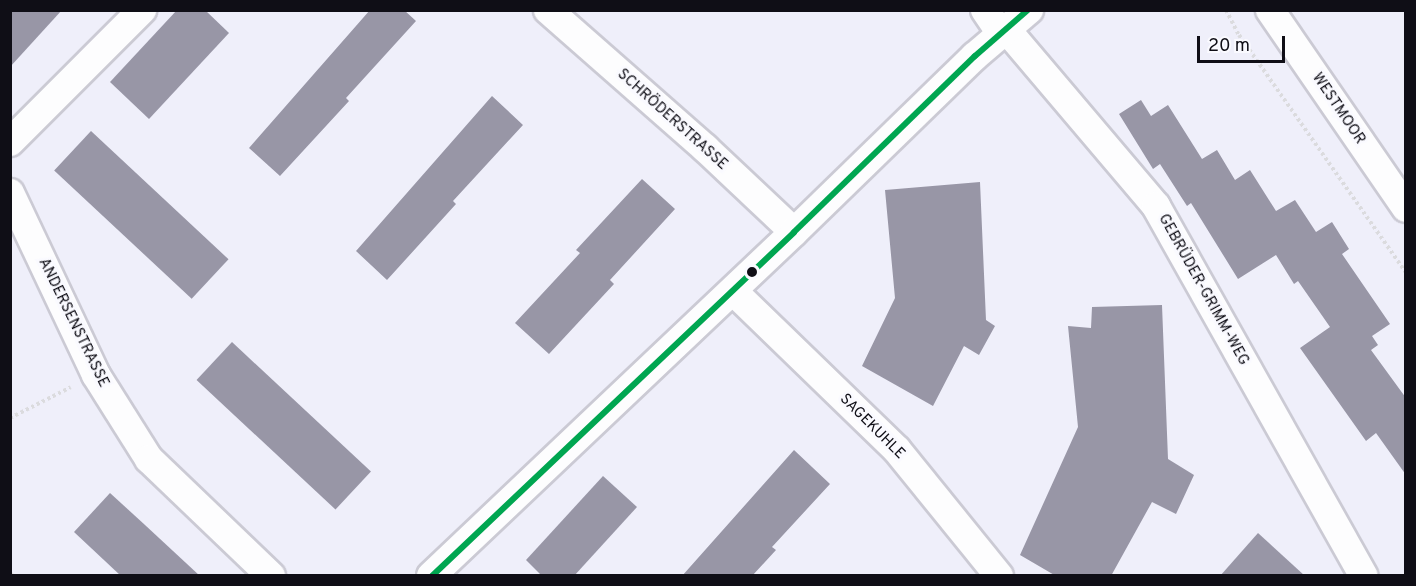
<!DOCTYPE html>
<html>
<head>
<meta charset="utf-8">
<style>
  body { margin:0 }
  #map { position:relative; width:1416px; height:586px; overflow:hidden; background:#efeffa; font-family:Overpass,sans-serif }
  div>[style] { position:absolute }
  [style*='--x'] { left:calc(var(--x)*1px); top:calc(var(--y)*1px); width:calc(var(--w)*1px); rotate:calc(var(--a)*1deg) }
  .building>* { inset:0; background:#9896a6; transform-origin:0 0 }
  .path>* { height:4px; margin-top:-2px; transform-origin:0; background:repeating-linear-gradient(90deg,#dbdbde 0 3px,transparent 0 6px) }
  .roads { filter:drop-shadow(2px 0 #cbcad4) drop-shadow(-2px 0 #cbcad4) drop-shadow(0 2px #cbcad4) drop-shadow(0 -2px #cbcad4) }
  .minor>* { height:28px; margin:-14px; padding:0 14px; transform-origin:14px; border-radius:14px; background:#fdfdfe }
  .bus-1>* { height:6px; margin:-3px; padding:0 3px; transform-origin:3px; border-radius:3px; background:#00a651 }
  .dots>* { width:16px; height:16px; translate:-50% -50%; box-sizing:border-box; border:3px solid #fafaff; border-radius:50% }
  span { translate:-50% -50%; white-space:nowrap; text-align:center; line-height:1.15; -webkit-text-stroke:6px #fafaff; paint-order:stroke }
  .street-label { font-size:15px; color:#0f0e16 }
  .frame { position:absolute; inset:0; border:12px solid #0f0e16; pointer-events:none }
  .scale { position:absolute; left:1197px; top:36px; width:88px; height:27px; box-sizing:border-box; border:3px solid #0f0e16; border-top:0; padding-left:8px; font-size:18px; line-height:21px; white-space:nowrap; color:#0f0e16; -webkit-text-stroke:4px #fafaff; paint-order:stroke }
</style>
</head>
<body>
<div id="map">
  <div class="building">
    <div style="clip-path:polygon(10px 10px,62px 10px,10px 67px)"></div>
    <div style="clip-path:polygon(177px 10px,205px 10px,229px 33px,149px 119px,110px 82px)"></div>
    <div style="clip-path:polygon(370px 10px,404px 10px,416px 21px,346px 98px,349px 101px,280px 176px,249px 148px)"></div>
    <div style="clip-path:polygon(492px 96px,523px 125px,453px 201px,456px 204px,387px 280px,356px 251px)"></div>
    <div style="clip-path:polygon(1141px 100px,1151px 116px,1168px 105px,1202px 159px,1217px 150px,1235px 180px,1250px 170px,1276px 211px,1295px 200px,1316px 232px,1332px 222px,1349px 249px,1342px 254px,1390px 324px,1372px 336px,1378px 345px,1371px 350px,1406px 398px,1406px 475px,1376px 433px,1366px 441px,1300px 348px,1330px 327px,1298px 281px,1294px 284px,1276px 255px,1238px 279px,1191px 203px,1187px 206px,1160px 164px,1153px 169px,1119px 114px)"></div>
    <div style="left:91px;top:131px;width:188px;height:54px;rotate:43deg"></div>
    <div style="clip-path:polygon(642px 179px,675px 209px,610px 280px,614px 284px,549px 354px,515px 323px,580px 253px,576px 250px)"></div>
    <div style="clip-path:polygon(980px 182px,986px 320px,995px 326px,979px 355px,964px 346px,933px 406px,862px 366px,895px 298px,885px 190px)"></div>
    <div style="clip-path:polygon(1162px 305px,1168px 459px,1194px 475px,1176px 514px,1152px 502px,1111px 576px,1056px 576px,1020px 555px,1078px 427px,1068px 326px,1091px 328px,1092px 307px)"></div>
    <div style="left:232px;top:342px;width:190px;height:52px;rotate:43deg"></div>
    <div style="clip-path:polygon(794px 450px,830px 484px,772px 547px,776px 550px,752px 576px,682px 576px)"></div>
    <div style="clip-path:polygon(603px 476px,637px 507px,574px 576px,542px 576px,526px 560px)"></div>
    <div style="clip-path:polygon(110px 493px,145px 525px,200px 576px,121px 576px,74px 532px)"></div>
    <div style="clip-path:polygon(1258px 533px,1305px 576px,1220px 576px)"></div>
  </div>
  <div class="path">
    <div style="--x:1226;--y:10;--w:28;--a:63"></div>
    <div style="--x:1239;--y:35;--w:291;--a:54.9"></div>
    <div style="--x:10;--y:418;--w:68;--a:-26.9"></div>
    <div style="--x:10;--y:573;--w:4;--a:45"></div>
  </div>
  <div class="roads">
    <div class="minor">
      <div style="--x:548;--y:10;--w:209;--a:41.3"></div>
      <div style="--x:705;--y:148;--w:122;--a:43.3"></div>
      <div style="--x:985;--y:10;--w:29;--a:56"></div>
      <div style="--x:1270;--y:10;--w:240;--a:55.5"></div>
      <div style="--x:1006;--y:29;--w:232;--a:49.7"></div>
      <div style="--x:1156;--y:206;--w:424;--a:60.7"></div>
      <div style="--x:10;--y:142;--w:187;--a:-45"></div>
      <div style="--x:10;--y:193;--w:201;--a:64.7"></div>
      <div style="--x:96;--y:375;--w:99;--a:57.8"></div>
      <div style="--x:149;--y:459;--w:169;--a:43.8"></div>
      <div style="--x:733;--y:291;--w:228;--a:44.1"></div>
      <div style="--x:897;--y:450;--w:162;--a:51"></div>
      <div style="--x:431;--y:576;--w:500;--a:-43.46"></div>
      <div style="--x:794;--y:232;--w:252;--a:-44.2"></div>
      <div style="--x:975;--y:56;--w:71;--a:-40.4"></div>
    </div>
  </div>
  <div class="bus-1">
    <div style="--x:432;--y:576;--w:499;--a:-43.5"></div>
    <div style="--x:794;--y:232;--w:252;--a:-44.2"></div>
    <div style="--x:975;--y:56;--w:70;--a:-41"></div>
  </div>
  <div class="dots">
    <div style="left:752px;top:272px;background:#0f0e16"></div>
  </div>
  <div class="street-label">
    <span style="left:1338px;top:109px;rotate:56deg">WESTMOOR</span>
    <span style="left:672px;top:120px;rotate:42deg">SCHRÖDERSTRASSE</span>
    <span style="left:1203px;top:290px;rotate:61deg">GEBRÜDER-GRIMM-WEG</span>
    <span style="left:73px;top:323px;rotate:64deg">ANDERSENSTRASSE</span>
    <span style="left:872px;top:427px;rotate:45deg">SAGEKUHLE</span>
  </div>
  <div class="frame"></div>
  <div class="scale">20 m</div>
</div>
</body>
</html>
